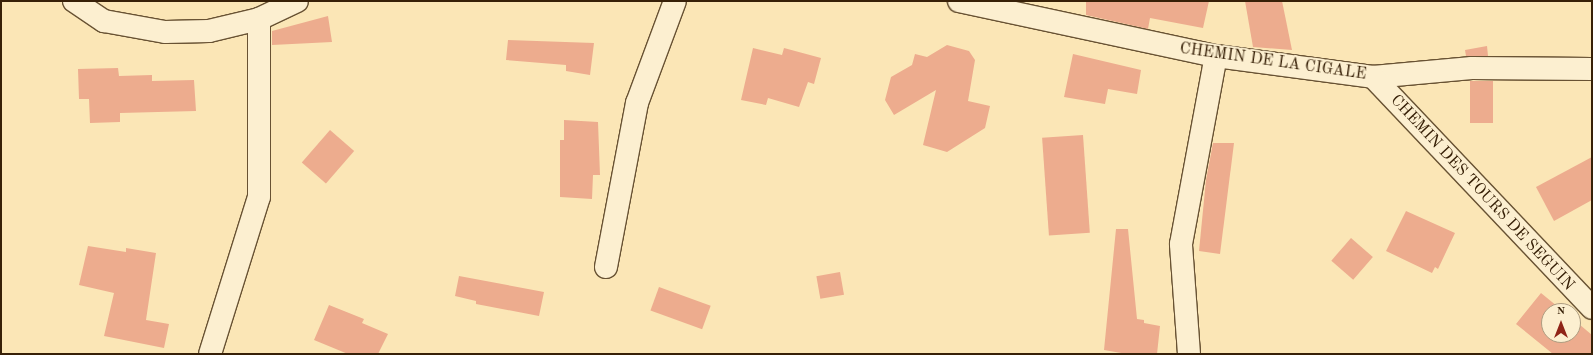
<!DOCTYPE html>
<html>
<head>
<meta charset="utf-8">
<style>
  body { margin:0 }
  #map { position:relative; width:1593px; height:355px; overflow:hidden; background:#fbe6b6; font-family:"Old Standard TT",serif }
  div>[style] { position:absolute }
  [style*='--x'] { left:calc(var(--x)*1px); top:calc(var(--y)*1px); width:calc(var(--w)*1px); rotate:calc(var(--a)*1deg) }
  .building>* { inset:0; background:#edac8e; transform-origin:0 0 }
  .roads { filter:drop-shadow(1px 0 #685233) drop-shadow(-1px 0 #685233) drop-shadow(0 1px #685233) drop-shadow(0 -1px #685233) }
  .minor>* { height:22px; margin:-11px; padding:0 11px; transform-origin:11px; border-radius:11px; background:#fcefd0 }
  span { translate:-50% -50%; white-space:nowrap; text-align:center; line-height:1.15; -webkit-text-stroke:3.5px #fcefd0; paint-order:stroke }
  .street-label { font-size:16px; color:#372007 }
  .frame { position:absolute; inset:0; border:2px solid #372007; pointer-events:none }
  .north { position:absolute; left:1541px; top:303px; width:40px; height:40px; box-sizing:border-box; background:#fcefd0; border:1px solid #ad9c80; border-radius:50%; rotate:0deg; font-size:11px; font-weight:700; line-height:16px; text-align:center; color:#372007 }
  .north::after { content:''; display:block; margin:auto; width:14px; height:18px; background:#8f2418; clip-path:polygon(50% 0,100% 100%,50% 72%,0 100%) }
</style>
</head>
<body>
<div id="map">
  <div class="building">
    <div style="clip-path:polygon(1086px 1px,1209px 1px,1203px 28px,1150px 18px,1148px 29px,1086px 15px)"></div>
    <div style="clip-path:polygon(1245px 1px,1282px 1px,1292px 50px,1253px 47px)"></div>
    <div style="clip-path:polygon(328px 16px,332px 42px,272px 45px,272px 31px)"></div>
    <div style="clip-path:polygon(508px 40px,594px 43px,590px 75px,566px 71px,566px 65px,506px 60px)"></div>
    <div style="clip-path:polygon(947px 45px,969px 51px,975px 60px,968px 101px,990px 106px,985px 128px,947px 152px,923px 145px,936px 90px,894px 115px,885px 100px,891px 77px,912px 65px,915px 54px,927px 57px)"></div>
    <div style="clip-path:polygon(1487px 46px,1488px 56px,1466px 56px,1465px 50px)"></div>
    <div style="clip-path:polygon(753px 48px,782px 55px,784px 48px,821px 58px,814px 84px,808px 82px,799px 107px,768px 98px,766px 105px,741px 100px)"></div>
    <div style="clip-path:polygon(1073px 54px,1141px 70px,1137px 94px,1108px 89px,1105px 104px,1064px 97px)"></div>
    <div style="clip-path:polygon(118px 68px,119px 76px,152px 75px,152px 81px,194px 80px,196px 111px,120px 113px,120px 122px,90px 123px,89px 99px,79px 99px,78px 69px)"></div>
    <div style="left:1470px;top:81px;width:23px;height:42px"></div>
    <div style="clip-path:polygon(564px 120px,598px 122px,600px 175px,593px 175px,592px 199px,560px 197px,560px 140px,564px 140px)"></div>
    <div style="left:330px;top:130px;width:32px;height:43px;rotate:41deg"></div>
    <div style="left:1083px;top:135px;width:98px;height:41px;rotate:86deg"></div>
    <div style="clip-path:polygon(1213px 143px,1234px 143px,1220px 254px,1199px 251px,1206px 180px)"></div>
    <div style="clip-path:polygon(1592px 157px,1592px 200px,1554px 221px,1536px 187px)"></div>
    <div style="clip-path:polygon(1406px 211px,1455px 233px,1438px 269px,1435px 267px,1432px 273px,1386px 251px)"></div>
    <div style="clip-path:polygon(1116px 229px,1128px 229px,1137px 319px,1144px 320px,1144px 323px,1160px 326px,1157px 354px,1127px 354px,1104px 350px)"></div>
    <div style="left:1351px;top:238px;width:29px;height:30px;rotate:41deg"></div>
    <div style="clip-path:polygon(88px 246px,126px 252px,126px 248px,156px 253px,146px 320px,169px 324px,164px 348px,104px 336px,114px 293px,79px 285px)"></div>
    <div style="left:840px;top:272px;width:23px;height:24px;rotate:80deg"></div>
    <div style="clip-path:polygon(459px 276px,544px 292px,539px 316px,476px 304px,476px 301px,455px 296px)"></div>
    <div style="left:659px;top:287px;width:55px;height:25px;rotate:20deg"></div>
    <div style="clip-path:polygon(1541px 293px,1563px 311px,1549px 311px,1549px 335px,1573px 335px,1573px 319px,1592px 335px,1592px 354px,1553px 354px,1516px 324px)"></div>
    <div style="clip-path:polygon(329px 305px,364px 319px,362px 323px,388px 334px,378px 354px,348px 354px,314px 340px)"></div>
  </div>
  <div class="roads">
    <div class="minor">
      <div style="--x:74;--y:1;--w:36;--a:34"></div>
      <div style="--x:104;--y:21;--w:62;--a:10.2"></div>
      <div style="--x:165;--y:32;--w:44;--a:-1.3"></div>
      <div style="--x:209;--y:31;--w:51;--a:-13.5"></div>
      <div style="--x:259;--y:19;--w:42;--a:-25.3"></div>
      <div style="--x:959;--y:1;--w:263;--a:12.1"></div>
      <div style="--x:1216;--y:56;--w:158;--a:7.6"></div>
      <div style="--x:1373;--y:77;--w:99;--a:-5.2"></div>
      <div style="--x:1472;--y:68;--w:120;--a:0.5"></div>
      <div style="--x:1373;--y:77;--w:318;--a:46.5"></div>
      <div style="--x:606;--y:267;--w:167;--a:-79.3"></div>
      <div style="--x:637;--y:103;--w:109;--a:-69.6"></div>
      <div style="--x:210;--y:354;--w:164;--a:-72.7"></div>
      <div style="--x:259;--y:197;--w:178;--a:-90"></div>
      <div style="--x:1189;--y:354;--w:110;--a:-94.2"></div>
      <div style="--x:1181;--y:244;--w:191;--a:-79.5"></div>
    </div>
  </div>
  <div class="street-label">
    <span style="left:1273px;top:62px;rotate:8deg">CHEMIN DE LA CIGALE</span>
    <span style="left:1482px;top:193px;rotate:47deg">CHEMIN DES TOURS DE SEGUIN</span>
  </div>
  <div class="frame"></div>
  <div class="north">N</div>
</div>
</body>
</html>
